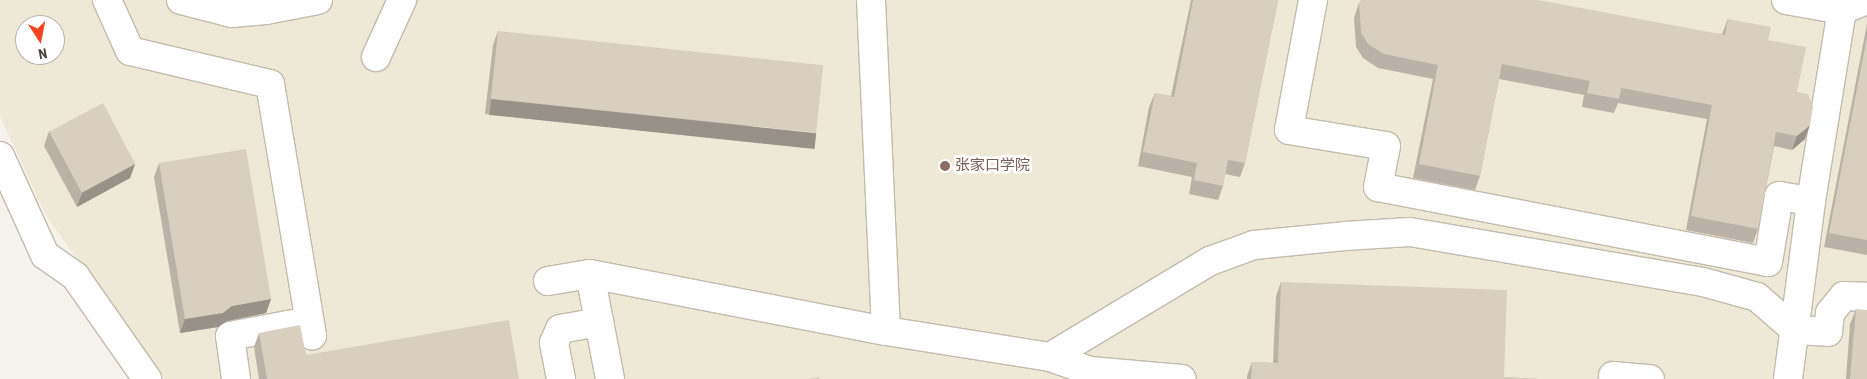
<!DOCTYPE html>
<html>
<head>
<meta charset="utf-8">
<style>
  body { margin:0 }
  #map { position:relative; width:1867px; height:379px; overflow:hidden; background:#f6f3ec; font-family:"Roboto Condensed","Noto Sans SC",sans-serif }
  div>[style] { position:absolute }
  [style*='--x'] { left:calc(var(--x)*1px); top:calc(var(--y)*1px); width:calc(var(--w)*1px); rotate:calc(var(--a)*1deg) }
  .education>* { inset:0; background:#eee8d6 }
  .roads { filter:drop-shadow(1px 0 #c2bbae) drop-shadow(-1px 0 #c2bbae) drop-shadow(0 1px #c2bbae) drop-shadow(0 -1px #c2bbae) }
  .minor>* { height:28px; margin:-14px; padding:0 14px; transform-origin:14px; border-radius:14px; background:#fff }
  .wall>* { inset:0; background:#bab2a6 }
  .shaded-wall>* { inset:0; background:#979187; transform-origin:0 0 }
  .building>* { inset:0; background:#d8cfc1; transform-origin:0 0 }
  .dots>* { width:14px; height:14px; translate:-50% -50%; box-sizing:border-box; border:2px solid #fff; border-radius:50% }
  span { translate:-50% -50%; white-space:nowrap; text-align:center; line-height:1.15; -webkit-text-stroke:5px #fff; paint-order:stroke }
  .education-label { font-size:15px; color:#785e54 }
  .left { translate:0 -50%; text-align:left }
  .north { position:absolute; left:15px; top:15px; width:50px; height:50px; box-sizing:border-box; background:#fff; border:1px solid #b7b4b0; border-radius:50%; rotate:169deg; font-size:14px; font-weight:700; line-height:20px; text-align:center; color:#4b4439 }
  .north::after { content:''; display:block; margin:auto; width:18px; height:22px; background:#f84321; clip-path:polygon(50% 0,100% 100%,50% 72%,0 100%) }
</style>
</head>
<body>
<div id="map">
  <div class="education">
    <div style="clip-path:polygon(evenodd,0 0,1867px 0,1867px 379px,165px 379px,46px 216px,0 116px,0 0,25px 25px,55px 25px,55px 55px,25px 55px,25px 25px)"></div>
  </div>
  <div class="roads">
    <div class="minor">
      <div style="--x:107;--y:0;--w:56;--a:65.7"></div>
      <div style="--x:130;--y:51;--w:144;--a:13.3"></div>
      <div style="--x:270;--y:84;--w:255;--a:80.5"></div>
      <div style="--x:181;--y:0;--w:53;--a:14.3"></div>
      <div style="--x:232;--y:13;--w:34;--a:-5"></div>
      <div style="--x:266;--y:10;--w:53;--a:-10.9"></div>
      <div style="--x:871;--y:0;--w:331;--a:87.4"></div>
      <div style="--x:1313;--y:0;--w:132;--a:100.5"></div>
      <div style="--x:1289;--y:130;--w:98;--a:9.4"></div>
      <div style="--x:1386;--y:146;--w:42;--a:101"></div>
      <div style="--x:1378;--y:187;--w:397;--a:10.9"></div>
      <div style="--x:1768;--y:262;--w:67;--a:-80.5"></div>
      <div style="--x:1779;--y:196;--w:32;--a:9"></div>
      <div style="--x:1786;--y:0;--w:57;--a:10.1"></div>
      <div style="--x:1842;--y:10;--w:27;--a:-22"></div>
      <div style="--x:376;--y:57;--w:63;--a:-65.5"></div>
      <div style="--x:0;--y:156;--w:109;--a:65.6"></div>
      <div style="--x:45;--y:255;--w:37;--a:35"></div>
      <div style="--x:75;--y:276;--w:126;--a:55"></div>
      <div style="--x:590;--y:274;--w:107;--a:79.2"></div>
      <div style="--x:548;--y:281;--w:43;--a:-9.5"></div>
      <div style="--x:590;--y:274;--w:301;--a:10.9"></div>
      <div style="--x:886;--y:331;--w:166;--a:9"></div>
      <div style="--x:1050;--y:357;--w:42;--a:19.3"></div>
      <div style="--x:1090;--y:371;--w:92;--a:5"></div>
      <div style="--x:1050;--y:357;--w:187;--a:-31"></div>
      <div style="--x:1210;--y:261;--w:47;--a:-20"></div>
      <div style="--x:1254;--y:245;--w:91;--a:-5.6"></div>
      <div style="--x:1345;--y:236;--w:65;--a:-3.5"></div>
      <div style="--x:1410;--y:232;--w:297;--a:9.7"></div>
      <div style="--x:1703;--y:282;--w:56;--a:15.5"></div>
      <div style="--x:1757;--y:297;--w:50;--a:41"></div>
      <div style="--x:1795;--y:330;--w:33;--a:3"></div>
      <div style="--x:1828;--y:332;--w:19;--a:-84"></div>
      <div style="--x:1830;--y:313;--w:22;--a:-51"></div>
      <div style="--x:1844;--y:296;--w:23;--a:2"></div>
      <div style="--x:1613;--y:376;--w:37;--a:5"></div>
      <div style="--x:236;--y:379;--w:43;--a:-97.9"></div>
      <div style="--x:230;--y:336;--w:80;--a:-10.8"></div>
      <div style="--x:561;--y:379;--w:37;--a:-101"></div>
      <div style="--x:554;--y:343;--w:15;--a:-67"></div>
      <div style="--x:560;--y:329;--w:40;--a:-10"></div>
      <div style="--x:1788;--y:379;--w:179;--a:-82.6"></div>
      <div style="--x:1811;--y:201;--w:193;--a:-80.8"></div>
    </div>
  </div>
  <div class="wall">
    <div style="clip-path:polygon(1191px 0,1278px 0,1245px 163px,1240px 177px,1225px 174px,1223px 186px,1218px 200px,1189px 194px,1192px 177px,1138px 166px,1149px 107px,1155px 93px,1171px 96px)"></div>
    <div style="clip-path:polygon(1359px 3px,1722px 34px,1728px 19px,1768px 40px,1797px 92px,1805px 139px,1792px 150px,1774px 146px,1758px 229px,1753px 243px,1686px 230px,1707px 119px,1618px 103px,1614px 113px,1582px 107px,1584px 95px,1499px 79px,1480px 176px,1475px 190px,1413px 178px,1433px 79px,1378px 68px,1363px 58px,1356px 47px,1354px 18px)"></div>
    <div style="clip-path:polygon(1867px 24px,1867px 255px,1824px 247px)"></div>
    <div style="clip-path:polygon(498px 31px,810px 148px,485px 114px,493px 45px)"></div>
    <div style="clip-path:polygon(49px 131px,135px 164px,130px 178px,77px 207px,44px 146px)"></div>
    <div style="clip-path:polygon(159px 163px,271px 299px,266px 313px,227px 321px,218px 327px,180px 333px,154px 177px)"></div>
    <div style="clip-path:polygon(1281px 282px,1504px 377px,1539px 379px,1247px 379px,1247px 376px,1252px 362px,1273px 363px,1276px 296px)"></div>
    <div style="clip-path:polygon(1856px 309px,1867px 379px,1846px 379px,1850px 324px)"></div>
    <div style="clip-path:polygon(259px 333px,306px 355px,519px 379px,259px 379px,254px 347px)"></div>
  </div>
  <div class="shaded-wall">
    <div style="left:491px;top:99px;width:327px;height:16px;rotate:6deg"></div>
    <div style="clip-path:polygon(1810px 125px,1805px 139px,1792px 150px,1797px 136px)"></div>
    <div style="clip-path:polygon(135px 164px,130px 178px,77px 207px,82px 193px)"></div>
    <div style="clip-path:polygon(271px 299px,266px 313px,227px 321px,218px 327px,180px 333px,185px 319px,232px 306px)"></div>
  </div>
  <div class="building">
    <div style="clip-path:polygon(1193px 0,1278px 0,1245px 163px,1228px 160px,1223px 186px,1194px 180px,1197px 163px,1143px 152px,1155px 93px,1174px 97px)"></div>
    <div style="clip-path:polygon(1361px 0,1538px 0,1725px 35px,1728px 19px,1771px 27px,1768px 40px,1806px 47px,1797px 92px,1808px 94px,1813px 107px,1810px 125px,1797px 136px,1776px 132px,1758px 229px,1691px 216px,1712px 105px,1621px 88px,1619px 99px,1587px 93px,1590px 81px,1502px 64px,1480px 176px,1419px 164px,1438px 65px,1384px 54px,1368px 44px,1361px 33px,1359px 3px)"></div>
    <div style="left:498px;top:31px;width:327px;height:68px;rotate:6deg"></div>
    <div style="clip-path:polygon(1867px 37px,1867px 240px,1829px 233px)"></div>
    <div style="left:103px;top:103px;width:69px;height:61px;rotate:62deg"></div>
    <div style="clip-path:polygon(246px 149px,271px 299px,232px 306px,223px 313px,185px 319px,159px 163px)"></div>
    <div style="clip-path:polygon(1281px 282px,1507px 290px,1504px 377px,1539px 379px,1251px 379px,1252px 362px,1278px 363px)"></div>
    <div style="clip-path:polygon(1856px 309px,1867px 310px,1867px 379px,1850px 379px)"></div>
    <div style="clip-path:polygon(509px 320px,519px 379px,267px 379px,259px 333px,300px 325px,306px 355px)"></div>
    <div style="clip-path:polygon(819px 377px,819px 379px,808px 379px)"></div>
  </div>
  <div class="dots">
    <div style="left:945px;top:166px;background:#8d6e63"></div>
  </div>
  <div class="education-label">
    <span class="left" style="left:955px;top:166px">张家口学院</span>
  </div>
  <div class="north">N</div>
</div>
</body>
</html>
